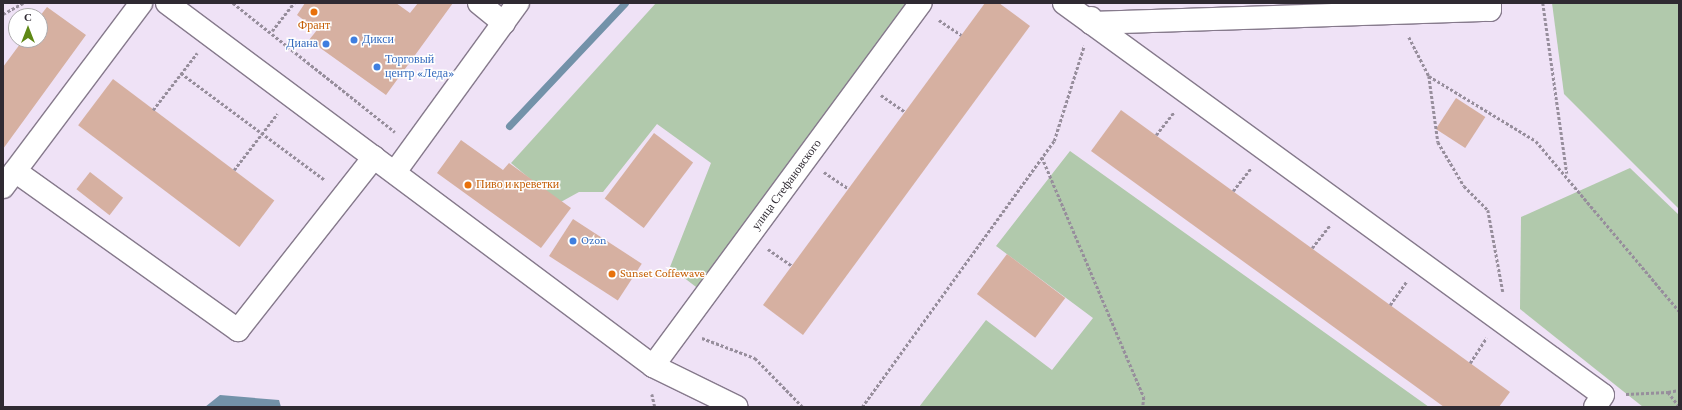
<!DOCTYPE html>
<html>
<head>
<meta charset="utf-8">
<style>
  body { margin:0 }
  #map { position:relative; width:1682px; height:410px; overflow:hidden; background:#efe2f6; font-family:"Crimson Pro",serif }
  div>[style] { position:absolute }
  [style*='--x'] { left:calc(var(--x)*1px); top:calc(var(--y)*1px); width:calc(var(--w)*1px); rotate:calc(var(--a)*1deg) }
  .green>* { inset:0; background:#b1c9ac }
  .water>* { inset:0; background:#7392a9 }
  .stream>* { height:7px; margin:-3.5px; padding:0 3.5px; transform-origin:3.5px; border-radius:3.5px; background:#7392a9 }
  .building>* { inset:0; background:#d6b0a1; transform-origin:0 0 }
  .path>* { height:2.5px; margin-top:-1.25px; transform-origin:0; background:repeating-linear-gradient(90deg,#978e9c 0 3px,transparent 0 5px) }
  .roads { filter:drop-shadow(1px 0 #867a8c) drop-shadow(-1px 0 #867a8c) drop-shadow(0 1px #867a8c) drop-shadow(0 -1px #867a8c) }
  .minor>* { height:22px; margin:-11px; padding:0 11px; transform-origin:11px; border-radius:11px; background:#fff }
  .dots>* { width:11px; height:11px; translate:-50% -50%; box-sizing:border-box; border:2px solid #fff; border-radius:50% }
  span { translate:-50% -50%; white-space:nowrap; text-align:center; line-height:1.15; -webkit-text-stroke:3px #fff; paint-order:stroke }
  .food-label { font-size:12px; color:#c56008 }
  .left { translate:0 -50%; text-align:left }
  .shop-label { font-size:12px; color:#366cbe }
  .right { translate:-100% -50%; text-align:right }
  .street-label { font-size:12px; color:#2f2a32 }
  .frame { position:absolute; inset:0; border:4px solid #2f2a32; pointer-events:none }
  .north { position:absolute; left:8px; top:8px; width:40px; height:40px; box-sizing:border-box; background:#fff; border:1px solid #acaaad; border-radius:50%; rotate:0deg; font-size:11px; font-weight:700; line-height:16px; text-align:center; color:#2f2a32 }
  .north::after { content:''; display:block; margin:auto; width:14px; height:18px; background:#5e8815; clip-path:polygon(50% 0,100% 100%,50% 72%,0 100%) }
</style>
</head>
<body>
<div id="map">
  <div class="green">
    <div style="clip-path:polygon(656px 3px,910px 3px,700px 290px,670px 267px,711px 163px,657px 124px,603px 192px,579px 192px,559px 203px,511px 163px)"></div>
    <div style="clip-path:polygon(1552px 3px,1679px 3px,1679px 209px,1564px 94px)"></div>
    <div style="clip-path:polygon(1070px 151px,1429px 407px,919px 407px,986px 320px,1052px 370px,1093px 318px,996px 246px)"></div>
    <div style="clip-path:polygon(1630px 168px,1679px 215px,1679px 407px,1643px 407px,1520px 309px,1521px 217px)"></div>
  </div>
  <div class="water">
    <div style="clip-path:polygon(220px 395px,279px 400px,281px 407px,205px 407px)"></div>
  </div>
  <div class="stream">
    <div style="--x:509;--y:126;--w:169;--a:-46.7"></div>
  </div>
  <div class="building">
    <div style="clip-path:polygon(305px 3px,396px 3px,410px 13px,418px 3px,453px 3px,386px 95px,309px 40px,317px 30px,297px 15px)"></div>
    <div style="clip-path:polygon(985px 3px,999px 3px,1030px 26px,803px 335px,763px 305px)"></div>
    <div style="clip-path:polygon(47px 7px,86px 35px,3px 149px,3px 67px,23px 40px,40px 40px,40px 16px)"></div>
    <div style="left:113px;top:79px;width:202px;height:58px;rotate:37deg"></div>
    <div style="left:1456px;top:98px;width:35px;height:37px;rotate:33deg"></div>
    <div style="clip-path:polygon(1121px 110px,1510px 392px,1499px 407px,1444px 407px,1091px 151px)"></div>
    <div style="left:654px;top:133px;width:49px;height:82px;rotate:37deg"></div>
    <div style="clip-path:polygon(461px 140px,503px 170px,509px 163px,571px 208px,541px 248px,437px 173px)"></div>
    <div style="left:90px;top:172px;width:42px;height:22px;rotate:38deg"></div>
    <div style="left:573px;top:219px;width:82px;height:44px;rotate:33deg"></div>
    <div style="left:1007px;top:254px;width:73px;height:50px;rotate:37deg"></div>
  </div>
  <div class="path">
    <div style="--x:233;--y:3;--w:207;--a:38.5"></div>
    <div style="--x:1543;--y:3;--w:172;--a:82"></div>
    <div style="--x:3;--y:14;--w:23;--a:-29"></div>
    <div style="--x:939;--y:20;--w:27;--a:34"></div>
    <div style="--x:272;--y:31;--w:36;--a:-52"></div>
    <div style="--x:1409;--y:37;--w:44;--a:62.9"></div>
    <div style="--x:1429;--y:76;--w:125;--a:31.3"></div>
    <div style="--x:1536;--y:141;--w:222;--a:49.9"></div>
    <div style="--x:181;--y:73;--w:179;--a:36.6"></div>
    <div style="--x:1429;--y:76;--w:67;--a:82.2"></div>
    <div style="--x:1438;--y:142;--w:51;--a:59.4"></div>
    <div style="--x:1464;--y:186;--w:34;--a:45"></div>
    <div style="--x:1488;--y:210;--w:83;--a:79.6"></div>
    <div style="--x:881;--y:95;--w:29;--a:35"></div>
    <div style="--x:153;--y:110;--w:72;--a:-52.3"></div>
    <div style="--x:1156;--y:135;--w:29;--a:-52"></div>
    <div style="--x:1042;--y:157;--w:261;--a:67"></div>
    <div style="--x:1144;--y:397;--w:10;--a:96"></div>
    <div style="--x:234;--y:170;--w:71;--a:-52.5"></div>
    <div style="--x:824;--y:172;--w:30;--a:34"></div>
    <div style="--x:1233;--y:191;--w:29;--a:-52"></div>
    <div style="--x:1312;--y:248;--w:29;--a:-52"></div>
    <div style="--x:768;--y:249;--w:29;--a:35"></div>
    <div style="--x:1390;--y:305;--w:29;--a:-55"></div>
    <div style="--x:702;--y:338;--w:57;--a:20.7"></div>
    <div style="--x:755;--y:358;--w:69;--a:45.6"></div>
    <div style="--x:1470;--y:363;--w:30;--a:-57"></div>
    <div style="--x:1668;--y:392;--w:11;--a:-10"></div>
    <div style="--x:652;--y:394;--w:13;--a:77"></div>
    <div style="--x:1626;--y:394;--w:42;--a:-2.7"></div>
    <div style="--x:1668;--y:392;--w:18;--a:52"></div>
    <div style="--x:862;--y:407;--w:328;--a:-54.2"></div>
    <div style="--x:1054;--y:141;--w:100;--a:-72.5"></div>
  </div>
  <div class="roads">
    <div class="minor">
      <div style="--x:167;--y:3;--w:607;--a:36.76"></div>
      <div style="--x:653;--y:366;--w:93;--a:26"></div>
      <div style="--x:479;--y:3;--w:32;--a:39"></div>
      <div style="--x:1064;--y:3;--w:666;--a:36.03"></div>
      <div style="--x:1603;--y:395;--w:14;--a:124"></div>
      <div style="--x:1091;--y:18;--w:5;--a:90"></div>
      <div style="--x:1091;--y:23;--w:399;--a:-1.9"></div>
      <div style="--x:1490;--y:10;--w:7;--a:-90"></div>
      <div style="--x:15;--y:171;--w:274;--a:35.5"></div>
      <div style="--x:238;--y:330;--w:220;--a:-51.8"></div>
      <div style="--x:395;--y:172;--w:209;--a:-54"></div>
      <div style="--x:3;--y:187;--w:230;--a:-53.1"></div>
      <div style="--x:653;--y:366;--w:451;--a:-53.6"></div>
    </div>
  </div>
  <div class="dots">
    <div style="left:314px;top:12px;background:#e8710a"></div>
    <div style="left:354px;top:40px;background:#3f7fe0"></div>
    <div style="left:326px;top:44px;background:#3f7fe0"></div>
    <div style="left:377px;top:67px;background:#3f7fe0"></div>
    <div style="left:468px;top:185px;background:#e8710a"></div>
    <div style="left:573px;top:241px;background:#3f7fe0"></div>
    <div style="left:612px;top:274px;background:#e8710a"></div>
  </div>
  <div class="food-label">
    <span style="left:314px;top:26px">Франт</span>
    <span class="left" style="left:476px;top:185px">Пиво и креветки</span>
    <span class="left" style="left:620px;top:274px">Sunset Coffewave</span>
  </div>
  <div class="shop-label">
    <span class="left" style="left:362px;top:40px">Дикси</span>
    <span class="right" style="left:318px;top:44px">Диана</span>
    <span class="left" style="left:385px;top:67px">Торговый<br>центр «Леда»</span>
    <span class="left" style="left:581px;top:241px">Ozon</span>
  </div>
  <div class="street-label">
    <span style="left:787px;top:185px;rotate:-54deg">улица Стефановского</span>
  </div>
  <div class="frame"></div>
  <div class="north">С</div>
</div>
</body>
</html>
